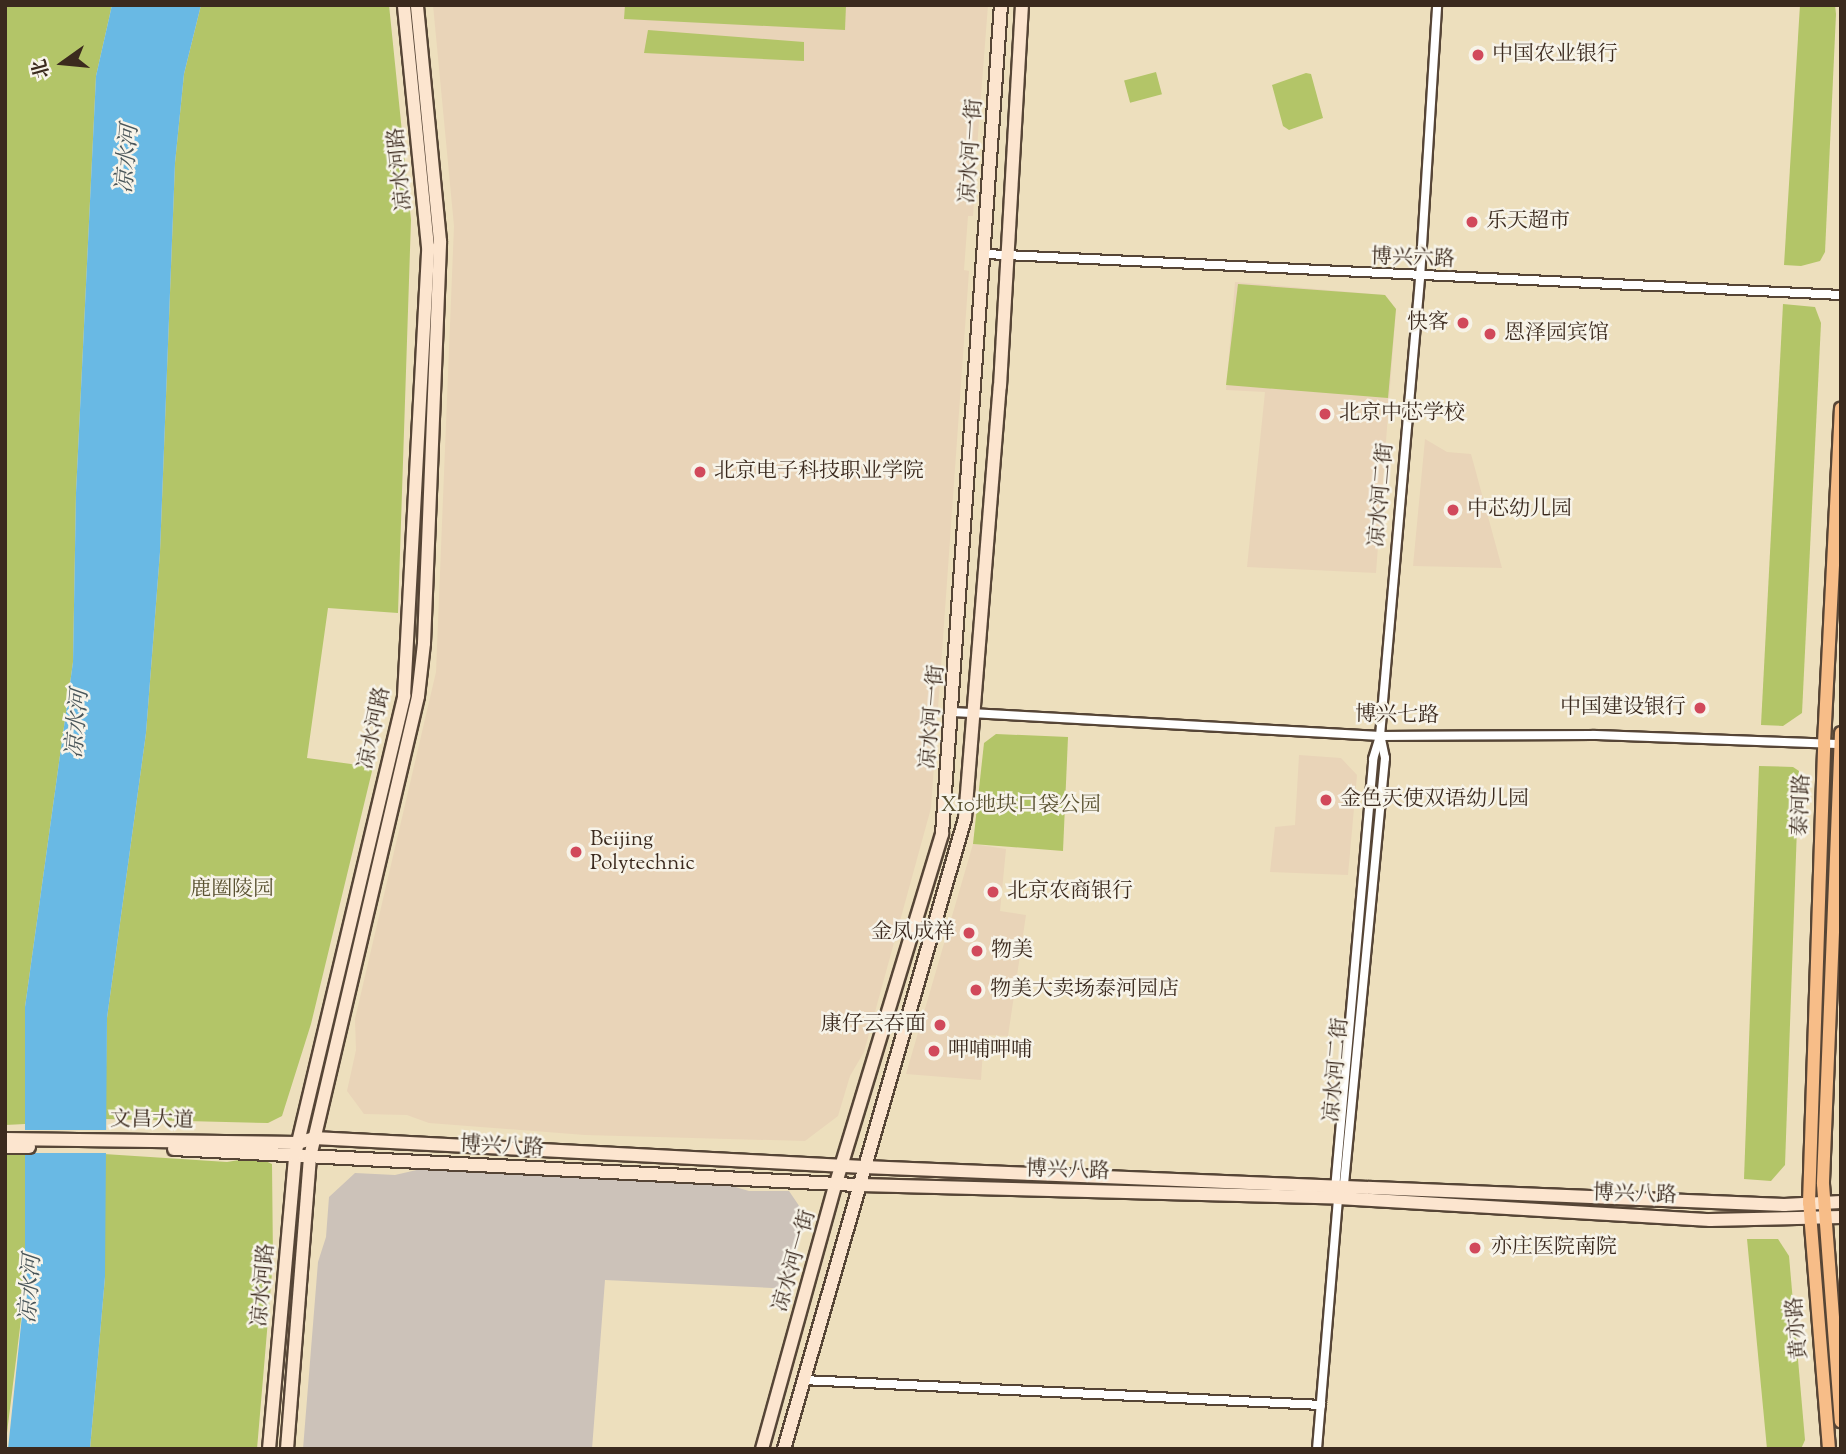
<!DOCTYPE html>
<html>
<head>
<meta charset="utf-8">
<style>
  body { margin:0 }
  #map { position:relative; width:1846px; height:1454px; overflow:hidden; background:#eddfbd; font-family:"Sorts Mill Goudy","Noto Serif SC",serif }
  div>[style] { position:absolute }
  [style*='--x'] { left:calc(var(--x)*1px); top:calc(var(--y)*1px); width:calc(var(--w)*1px); rotate:calc(var(--a)*1deg) }
  .built>* { inset:0; background:#e9d4b8 }
  .industrial>* { inset:0; background:#ccc2b9 }
  .green>* { inset:0; background:#b3c568; transform-origin:0 0 }
  .water>* { inset:0; background:#69b9e4 }
  .pier>* { inset:0; background:#eddfbd; transform-origin:0 0 }
  .roads { filter:drop-shadow(2px 0 #564536) drop-shadow(-2px 0 #564536) drop-shadow(0 2px #564536) drop-shadow(0 -2px #564536) }
  .street>* { height:8px; margin:-4px; padding:0 4px; transform-origin:4px; border-radius:4px; background:#fff }
  .secondary>* { height:12px; margin:-6px; padding:0 6px; transform-origin:6px; border-radius:6px; background:#fce5cf }
  .primary>* { height:12px; margin:-6px; padding:0 6px; transform-origin:6px; border-radius:6px; background:#f7bd88 }
  .dots>* { width:19px; height:19px; translate:-50% -50%; box-sizing:border-box; border:4px solid #f7f3e8; border-radius:50% }
  span { translate:-50% -50%; white-space:nowrap; text-align:center; line-height:1.15; -webkit-text-stroke:5px #f7f3e8; paint-order:stroke }
  .poi-label { font-size:21px; color:#3b2a1e }
  .left { translate:0 -50%; text-align:left }
  .right { translate:-100% -50%; text-align:right }
  .street-label { font-size:21px; color:#3b2a1e }
  .park-label { font-size:21px; color:#595130 }
  .water-label { font-size:23px; color:#495559; font-style:italic }
  .frame { position:absolute; inset:0; border:7px solid #3b2a1e; pointer-events:none }
  .north { position:absolute; left:28px; top:28px; width:70px; height:70px; -webkit-text-stroke:5px #f7f3e8; paint-order:stroke; rotate:255deg; font-size:19px; font-weight:700; line-height:28px; text-align:center; color:#3b2a1e }
  .north::after { content:''; display:block; margin:auto; width:24px; height:32px; background:#3b2a1e; clip-path:polygon(50% 0,100% 100%,50% 72%,0 100%) }
</style>
</head>
<body>
<div id="map">
  <div class="built">
    <div style="clip-path:polygon(433px 5px,988px 5px,977px 148px,972px 148px,972px 157px,977px 157px,973px 216px,968px 216px,964px 270px,969px 271px,931px 808px,864px 1052px,850px 1076px,838px 1116px,805px 1141px,585px 1135px,429px 1123px,407px 1115px,364px 1114px,347px 1091px,356px 1050px,355px 1019px,436px 672px,454px 226px)"></div>
    <div style="clip-path:polygon(1235px 282px,1385px 295px,1396px 309px,1376px 573px,1247px 567px,1265px 392px,1226px 390px)"></div>
    <div style="clip-path:polygon(1425px 439px,1447px 452px,1471px 454px,1502px 568px,1413px 566px)"></div>
    <div style="clip-path:polygon(1299px 755px,1341px 758px,1357px 775px,1348px 875px,1270px 872px,1275px 827px,1295px 825px)"></div>
    <div style="clip-path:polygon(973px 844px,1006px 849px,1000px 911px,1026px 915px,1008px 1036px,984px 1035px,981px 1080px,906px 1074px)"></div>
  </div>
  <div class="industrial">
    <div style="clip-path:polygon(421px 1169px,725px 1184px,749px 1191px,789px 1191px,806px 1216px,795px 1255px,793px 1289px,605px 1280px,592px 1449px,303px 1449px,318px 1262px,326px 1237px,329px 1197px,355px 1173px,395px 1175px)"></div>
  </div>
  <div class="green">
    <div style="clip-path:polygon(5px 5px,112px 5px,96px 76px,76px 493px,73px 662px,25px 1007px,25px 1124px,5px 1125px)"></div>
    <div style="clip-path:polygon(201px 5px,389px 5px,411px 220px,398px 613px,328px 608px,307px 758px,373px 767px,311px 1024px,282px 1116px,268px 1123px,105px 1119px,107px 1018px,146px 733px,160px 552px,175px 163px,184px 74px)"></div>
    <div style="clip-path:polygon(625px 5px,846px 5px,845px 30px,624px 19px)"></div>
    <div style="clip-path:polygon(1800px 5px,1835px 5px,1836px 14px,1825px 252px,1820px 261px,1801px 266px,1784px 265px)"></div>
    <div style="clip-path:polygon(648px 30px,804px 42px,804px 61px,644px 53px)"></div>
    <div style="left:1156px;top:72px;width:23px;height:33px;rotate:75deg"></div>
    <div style="clip-path:polygon(1306px 73px,1311px 74px,1323px 118px,1289px 130px,1283px 126px,1272px 85px)"></div>
    <div style="clip-path:polygon(1238px 284px,1385px 295px,1396px 309px,1388px 398px,1226px 385px)"></div>
    <div style="clip-path:polygon(1783px 304px,1815px 307px,1821px 323px,1802px 713px,1783px 726px,1761px 725px)"></div>
    <div style="clip-path:polygon(996px 734px,1068px 737px,1063px 851px,973px 844px,984px 743px)"></div>
    <div style="clip-path:polygon(1759px 766px,1793px 767px,1799px 771px,1785px 1165px,1771px 1181px,1744px 1179px)"></div>
    <div style="clip-path:polygon(25px 1149px,25px 1287px,5px 1449px,5px 1150px)"></div>
    <div style="clip-path:polygon(104px 1154px,227px 1162px,257px 1157px,272px 1164px,273px 1261px,257px 1449px,90px 1449px,105px 1277px)"></div>
    <div style="clip-path:polygon(1747px 1239px,1778px 1239px,1789px 1256px,1805px 1440px,1801px 1449px,1767px 1449px)"></div>
  </div>
  <div class="water">
    <div style="clip-path:polygon(112px 5px,201px 5px,184px 74px,175px 163px,160px 552px,146px 733px,107px 1018px,105px 1277px,90px 1449px,8px 1449px,25px 1287px,25px 1007px,73px 662px,76px 493px,96px 76px)"></div>
  </div>
  <div class="pier">
    <div style="left:21px;top:1130px;width:87px;height:23px"></div>
  </div>
  <div class="roads">
    <div class="street">
      <div style="--x:985;--y:254;--w:857;--a:2.74"></div>
      <div style="--x:953;--y:712;--w:428;--a:3.2"></div>
      <div style="--x:1380;--y:736;--w:214;--a:-0.3"></div>
      <div style="--x:1594;--y:735;--w:246;--a:2.1"></div>
      <div style="--x:1335;--y:1189;--w:432;--a:-84.9"></div>
      <div style="--x:1373;--y:759;--w:24;--a:-73"></div>
      <div style="--x:1380;--y:736;--w:460;--a:-85"></div>
      <div style="--x:1420;--y:278;--w:274;--a:-86.4"></div>
      <div style="--x:803;--y:1380;--w:519;--a:2.76"></div>
      <div style="--x:1317;--y:1449;--w:252;--a:-85.2"></div>
      <div style="--x:1338;--y:1198;--w:15;--a:-67"></div>
      <div style="--x:1344;--y:1184;--w:428;--a:-84.5"></div>
      <div style="--x:1385;--y:758;--w:19;--a:-102"></div>
    </div>
    <div class="secondary">
      <div style="--x:5;--y:1139;--w:293;--a:0.8"></div>
      <div style="--x:298;--y:1143;--w:17;--a:-17"></div>
      <div style="--x:314;--y:1138;--w:551;--a:3.02"></div>
      <div style="--x:864;--y:1167;--w:921;--a:2.37"></div>
      <div style="--x:1784;--y:1205;--w:57;--a:-3"></div>
      <div style="--x:5;--y:1147;--w:24;--a:0"></div>
      <div style="--x:174;--y:1149;--w:684;--a:3.02"></div>
      <div style="--x:857;--y:1185;--w:481;--a:1.5"></div>
      <div style="--x:1338;--y:1198;--w:373;--a:3.4"></div>
      <div style="--x:1710;--y:1220;--w:131;--a:-1.3"></div>
      <div style="--x:269;--y:1449;--w:295;--a:-84.9"></div>
      <div style="--x:295;--y:1155;--w:472;--a:-76.6"></div>
      <div style="--x:404;--y:696;--w:450;--a:-86.9"></div>
      <div style="--x:428;--y:247;--w:243;--a:-95.7"></div>
      <div style="--x:287;--y:1449;--w:293;--a:-85.5"></div>
      <div style="--x:310;--y:1157;--w:473;--a:-76.8"></div>
      <div style="--x:418;--y:696;--w:53;--a:-83.5"></div>
      <div style="--x:424;--y:643;--w:402;--a:-87.7"></div>
      <div style="--x:440;--y:241;--w:237;--a:-95.6"></div>
      <div style="--x:762;--y:1449;--w:276;--a:-74.5"></div>
      <div style="--x:836;--y:1183;--w:365;--a:-73.1"></div>
      <div style="--x:942;--y:834;--w:831;--a:-85.93"></div>
      <div style="--x:784;--y:1449;--w:656;--a:-73.99"></div>
      <div style="--x:965;--y:818;--w:433;--a:-85.4"></div>
      <div style="--x:1000;--y:386;--w:382;--a:-86.7"></div>
    </div>
    <div class="primary">
      <div style="--x:1841;--y:733;--w:451;--a:92.3"></div>
      <div style="--x:1823;--y:1184;--w:238;--a:85.7"></div>
      <div style="--x:1829;--y:1449;--w:247;--a:-94.6"></div>
      <div style="--x:1809;--y:1203;--w:460;--a:-88.1"></div>
      <div style="--x:1824;--y:743;--w:335;--a:-87.1"></div>
    </div>
  </div>
  <div class="dots">
    <div style="left:1478px;top:55px;background:#d1495b"></div>
    <div style="left:1472px;top:222px;background:#d1495b"></div>
    <div style="left:1463px;top:323px;background:#d1495b"></div>
    <div style="left:1490px;top:334px;background:#d1495b"></div>
    <div style="left:1325px;top:414px;background:#d1495b"></div>
    <div style="left:700px;top:472px;background:#d1495b"></div>
    <div style="left:1453px;top:510px;background:#d1495b"></div>
    <div style="left:1700px;top:708px;background:#d1495b"></div>
    <div style="left:1326px;top:800px;background:#d1495b"></div>
    <div style="left:576px;top:852px;background:#d1495b"></div>
    <div style="left:993px;top:892px;background:#d1495b"></div>
    <div style="left:969px;top:933px;background:#d1495b"></div>
    <div style="left:977px;top:951px;background:#d1495b"></div>
    <div style="left:976px;top:990px;background:#d1495b"></div>
    <div style="left:940px;top:1025px;background:#d1495b"></div>
    <div style="left:934px;top:1051px;background:#d1495b"></div>
    <div style="left:1475px;top:1248px;background:#d1495b"></div>
  </div>
  <div class="poi-label">
    <span class="left" style="left:1492px;top:55px">中国农业银行</span>
    <span class="left" style="left:1486px;top:222px">乐天超市</span>
    <span class="right" style="left:1449px;top:323px">快客</span>
    <span class="left" style="left:1504px;top:334px">恩泽园宾馆</span>
    <span class="left" style="left:1339px;top:414px">北京中芯学校</span>
    <span class="left" style="left:714px;top:472px">北京电子科技职业学院</span>
    <span class="left" style="left:1467px;top:510px">中芯幼儿园</span>
    <span class="right" style="left:1686px;top:708px">中国建设银行</span>
    <span class="left" style="left:1340px;top:800px">金色天使双语幼儿园</span>
    <span class="left" style="left:590px;top:852px">Beijing<br>Polytechnic</span>
    <span class="left" style="left:1007px;top:892px">北京农商银行</span>
    <span class="right" style="left:955px;top:933px">金凤成祥</span>
    <span class="left" style="left:991px;top:951px">物美</span>
    <span class="left" style="left:990px;top:990px">物美大卖场泰河园店</span>
    <span class="right" style="left:926px;top:1025px">康仔云吞面</span>
    <span class="left" style="left:948px;top:1051px">呷哺呷哺</span>
    <span class="left" style="left:1491px;top:1248px">亦庄医院南院</span>
  </div>
  <div class="street-label">
    <span style="left:972px;top:151px;rotate:-86deg">凉水河一街</span>
    <span style="left:401px;top:169px;rotate:-96deg">凉水河路</span>
    <span style="left:1413px;top:259px;rotate:2deg">博兴六路</span>
    <span style="left:1382px;top:495px;rotate:-85deg">凉水河二街</span>
    <span style="left:1397px;top:716px;rotate:1deg">博兴七路</span>
    <span style="left:933px;top:717px;rotate:-85deg">凉水河一街</span>
    <span style="left:375px;top:728px;rotate:-78deg">凉水河路</span>
    <span style="left:1802px;top:805px;rotate:-88deg">泰河路</span>
    <span style="left:1337px;top:1070px;rotate:-85deg">凉水河二街</span>
    <span style="left:152px;top:1121px;rotate:1deg">文昌大道</span>
    <span style="left:502px;top:1147px;rotate:3deg">博兴八路</span>
    <span style="left:1068px;top:1171px;rotate:2deg">博兴八路</span>
    <span style="left:1635px;top:1195px;rotate:2deg">博兴八路</span>
    <span style="left:795px;top:1261px;rotate:-74deg">凉水河一街</span>
    <span style="left:264px;top:1285px;rotate:-85deg">凉水河路</span>
    <span style="left:1798px;top:1328px;rotate:-95deg">黄亦路</span>
  </div>
  <div class="park-label">
    <span style="left:1021px;top:806px">X10地块口袋公园</span>
    <span style="left:232px;top:890px">鹿圈陵园</span>
  </div>
  <div class="water-label">
    <span style="left:129px;top:159px;rotate:-85deg">凉水河</span>
    <span style="left:79px;top:724px;rotate:-85deg">凉水河</span>
    <span style="left:32px;top:1289px;rotate:-86deg">凉水河</span>
  </div>
  <div class="frame"></div>
  <div class="north">北</div>
</div>
</body>
</html>
